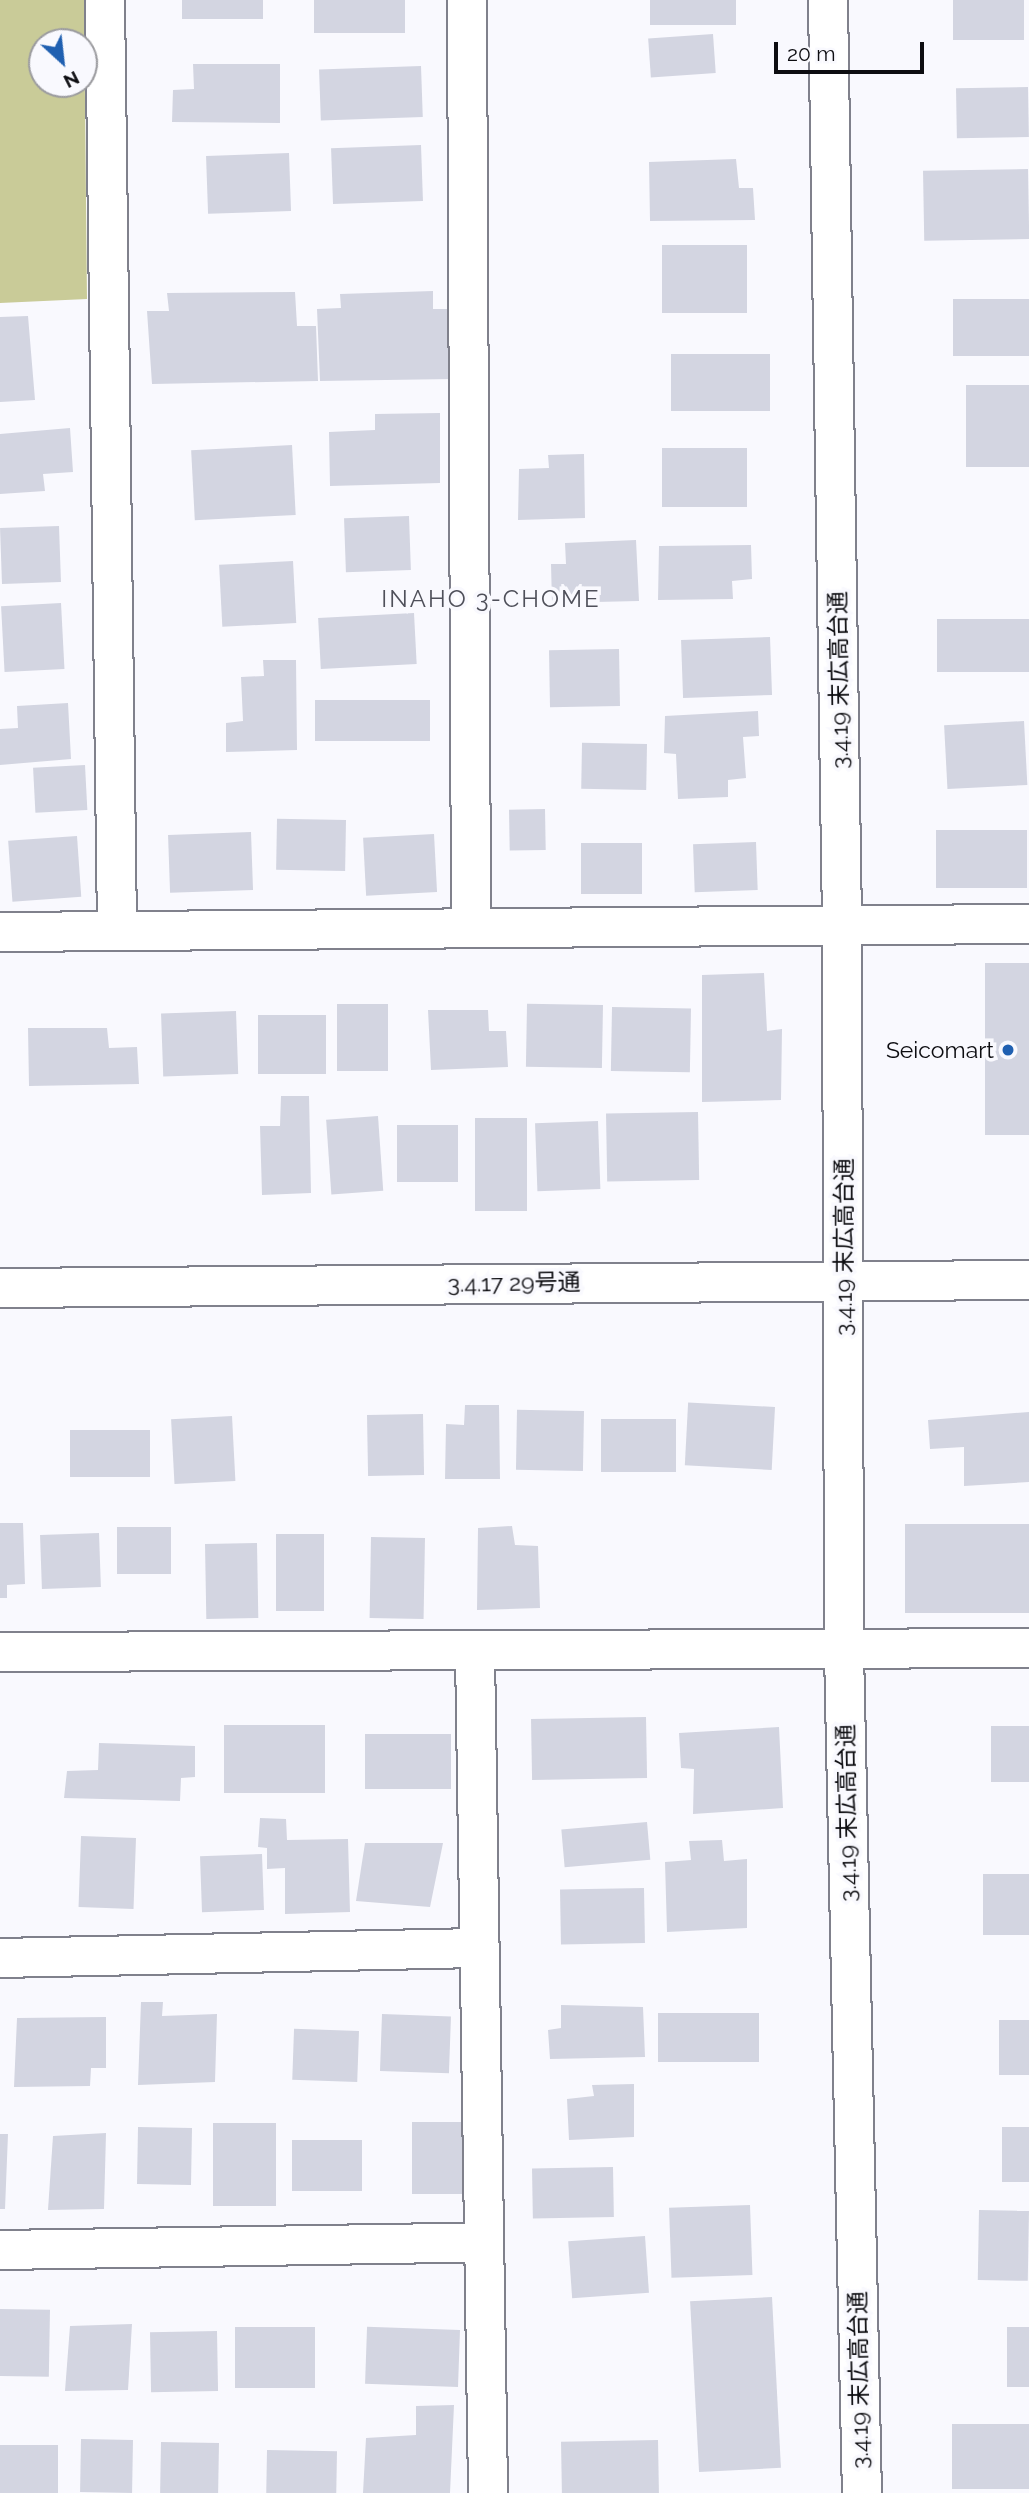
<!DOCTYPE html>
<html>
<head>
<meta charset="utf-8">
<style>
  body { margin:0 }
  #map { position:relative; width:1029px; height:2493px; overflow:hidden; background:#f9f9fe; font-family:Raleway,"Noto Sans JP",sans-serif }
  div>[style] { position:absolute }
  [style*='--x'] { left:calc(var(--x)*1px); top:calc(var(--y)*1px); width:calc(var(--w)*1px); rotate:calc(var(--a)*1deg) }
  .green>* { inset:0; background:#c9cb98 }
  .building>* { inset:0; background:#d3d5e1; transform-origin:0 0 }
  .roads { filter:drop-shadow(2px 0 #80818c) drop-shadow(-2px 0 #80818c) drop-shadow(0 2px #80818c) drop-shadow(0 -2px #80818c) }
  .minor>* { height:38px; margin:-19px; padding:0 19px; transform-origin:19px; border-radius:19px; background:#fff }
  .dots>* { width:19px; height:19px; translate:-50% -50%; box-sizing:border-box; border:4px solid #f9f9fe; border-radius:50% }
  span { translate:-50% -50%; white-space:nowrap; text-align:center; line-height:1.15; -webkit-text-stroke:7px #f9f9fe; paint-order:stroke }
  .street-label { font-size:23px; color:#0d0d11 }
  .poi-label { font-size:23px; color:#0d0d11 }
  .right { translate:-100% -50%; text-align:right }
  .neighbourhood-label { font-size:24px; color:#4f505a; letter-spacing:2px }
  .north { position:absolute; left:28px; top:28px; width:70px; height:70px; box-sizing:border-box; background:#f9f9fe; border:2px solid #9b9b9f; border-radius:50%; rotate:153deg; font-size:19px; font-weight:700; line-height:28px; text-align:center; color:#0d0d11 }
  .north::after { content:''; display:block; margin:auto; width:24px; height:32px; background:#2060b1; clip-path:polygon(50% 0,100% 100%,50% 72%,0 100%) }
  .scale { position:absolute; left:774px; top:42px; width:150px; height:32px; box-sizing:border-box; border:4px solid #0d0d11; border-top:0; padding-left:9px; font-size:21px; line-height:24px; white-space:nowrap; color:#0d0d11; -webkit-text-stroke:5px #f9f9fe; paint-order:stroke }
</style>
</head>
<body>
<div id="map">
  <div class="green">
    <div style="clip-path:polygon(evenodd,0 0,84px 0,87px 299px,0 303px,0 0,42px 42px,84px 42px,84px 84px,42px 84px,42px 42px)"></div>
  </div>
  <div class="building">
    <div style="left:182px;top:0;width:81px;height:19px"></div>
    <div style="left:314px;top:0;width:91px;height:33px"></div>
    <div style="left:650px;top:0;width:86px;height:25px"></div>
    <div style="left:953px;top:0;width:71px;height:40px"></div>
    <div style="left:713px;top:34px;width:39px;height:65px;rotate:86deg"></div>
    <div style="clip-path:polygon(193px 64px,280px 64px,280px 123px,172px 122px,173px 90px,194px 89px)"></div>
    <div style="left:421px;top:66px;width:51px;height:102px;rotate:88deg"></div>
    <div style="left:1028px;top:87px;width:50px;height:72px;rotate:89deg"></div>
    <div style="left:421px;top:145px;width:56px;height:90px;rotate:88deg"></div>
    <div style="left:289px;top:153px;width:58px;height:83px;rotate:88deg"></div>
    <div style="clip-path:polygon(736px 159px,739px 188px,753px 188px,755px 220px,650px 221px,649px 162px)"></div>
    <div style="left:1028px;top:169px;width:70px;height:105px;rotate:89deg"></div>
    <div style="left:662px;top:245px;width:85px;height:68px"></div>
    <div style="clip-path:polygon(433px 291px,433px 309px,449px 309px,452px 379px,320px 381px,317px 309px,341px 308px,340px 294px)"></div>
    <div style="clip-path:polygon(295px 292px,297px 326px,316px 326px,318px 381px,152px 384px,147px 311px,169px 311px,167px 293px)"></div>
    <div style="left:1029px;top:299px;width:57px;height:76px;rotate:90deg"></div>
    <div style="clip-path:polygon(28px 316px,35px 400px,0 402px,0 317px)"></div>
    <div style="left:770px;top:354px;width:57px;height:99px;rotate:90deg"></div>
    <div style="left:1029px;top:385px;width:82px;height:63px;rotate:90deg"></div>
    <div style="clip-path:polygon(440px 413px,440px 483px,330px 486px,329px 432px,375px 430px,375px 414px)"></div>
    <div style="clip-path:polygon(70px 428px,73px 472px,43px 474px,45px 491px,0 494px,0 434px)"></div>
    <div style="left:292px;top:445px;width:70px;height:101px;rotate:87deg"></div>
    <div style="left:662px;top:448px;width:85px;height:59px"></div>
    <div style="clip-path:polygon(584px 454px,585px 518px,518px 520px,519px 469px,549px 468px,548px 455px)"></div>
    <div style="left:409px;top:516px;width:54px;height:65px;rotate:88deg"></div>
    <div style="left:59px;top:526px;width:56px;height:59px;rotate:88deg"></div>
    <div style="clip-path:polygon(636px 540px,639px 601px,552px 603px,551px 564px,566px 564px,565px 543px)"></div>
    <div style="clip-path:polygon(751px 545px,752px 579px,732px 581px,733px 599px,658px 600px,659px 546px)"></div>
    <div style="left:293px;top:561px;width:62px;height:74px;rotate:87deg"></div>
    <div style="left:61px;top:603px;width:66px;height:60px;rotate:87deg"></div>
    <div style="left:414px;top:613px;width:51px;height:96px;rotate:87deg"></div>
    <div style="left:1029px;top:619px;width:53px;height:92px;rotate:90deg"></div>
    <div style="left:770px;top:637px;width:58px;height:89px;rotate:88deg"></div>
    <div style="left:619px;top:649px;width:57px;height:70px;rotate:89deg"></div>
    <div style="clip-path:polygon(263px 660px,296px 660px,297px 750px,226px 752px,226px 723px,243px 721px,241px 677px,264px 676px)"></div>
    <div style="left:430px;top:700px;width:41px;height:115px;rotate:90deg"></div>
    <div style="clip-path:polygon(68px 703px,71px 759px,0 765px,0 729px,18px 728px,17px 706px)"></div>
    <div style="clip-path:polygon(758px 711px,759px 736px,743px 737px,746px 778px,728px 780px,728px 797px,678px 799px,676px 754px,664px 753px,665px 716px)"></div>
    <div style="left:1024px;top:721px;width:64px;height:80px;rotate:87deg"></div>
    <div style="left:647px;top:744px;width:46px;height:65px;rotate:91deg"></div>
    <div style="left:85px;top:765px;width:45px;height:52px;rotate:87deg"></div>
    <div style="left:545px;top:809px;width:41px;height:36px;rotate:89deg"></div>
    <div style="left:346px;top:820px;width:51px;height:69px;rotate:91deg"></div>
    <div style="left:1027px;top:830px;width:58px;height:91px;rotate:90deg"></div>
    <div style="left:251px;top:832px;width:58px;height:83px;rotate:88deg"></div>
    <div style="left:434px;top:834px;width:58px;height:71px;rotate:87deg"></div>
    <div style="left:77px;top:836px;width:61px;height:69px;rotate:86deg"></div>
    <div style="left:756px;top:842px;width:48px;height:63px;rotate:88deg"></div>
    <div style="left:581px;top:843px;width:61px;height:51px"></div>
    <div style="left:1029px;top:963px;width:172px;height:44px;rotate:90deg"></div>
    <div style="clip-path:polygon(764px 973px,767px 1031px,782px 1029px,781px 1100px,702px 1102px,702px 975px)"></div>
    <div style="left:337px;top:1004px;width:51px;height:67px"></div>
    <div style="left:603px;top:1005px;width:63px;height:76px;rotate:91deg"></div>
    <div style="left:612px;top:1007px;width:79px;height:64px;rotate:1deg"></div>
    <div style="clip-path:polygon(428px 1010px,488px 1010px,489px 1031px,506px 1031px,508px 1067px,431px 1070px)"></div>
    <div style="left:236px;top:1011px;width:63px;height:75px;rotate:88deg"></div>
    <div style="left:258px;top:1015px;width:68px;height:59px"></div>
    <div style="clip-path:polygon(28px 1028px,107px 1028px,109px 1048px,137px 1047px,139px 1084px,29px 1086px)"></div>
    <div style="clip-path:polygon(281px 1096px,309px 1096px,311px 1193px,262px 1195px,260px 1126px,280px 1126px)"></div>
    <div style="left:698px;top:1112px;width:68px;height:92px;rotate:89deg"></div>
    <div style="left:378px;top:1116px;width:75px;height:52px;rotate:86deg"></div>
    <div style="left:527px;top:1118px;width:93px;height:52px;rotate:90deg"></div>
    <div style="left:598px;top:1121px;width:68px;height:63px;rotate:88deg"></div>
    <div style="left:397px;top:1125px;width:61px;height:57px"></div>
    <div style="clip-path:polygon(465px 1405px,499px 1405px,500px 1479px,445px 1479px,446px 1424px,464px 1425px)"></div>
    <div style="left:775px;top:1407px;width:63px;height:87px;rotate:93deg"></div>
    <div style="left:584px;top:1411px;width:60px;height:67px;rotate:91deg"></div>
    <div style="clip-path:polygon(1029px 1412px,1029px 1482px,964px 1486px,964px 1447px,930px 1449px,928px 1420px)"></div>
    <div style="left:423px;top:1414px;width:61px;height:56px;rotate:89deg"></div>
    <div style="left:232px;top:1416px;width:65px;height:61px;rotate:87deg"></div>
    <div style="left:676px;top:1419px;width:53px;height:75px;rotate:90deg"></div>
    <div style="left:150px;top:1430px;width:47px;height:80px;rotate:90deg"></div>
    <div style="clip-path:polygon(0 1523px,23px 1523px,25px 1584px,7px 1585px,7px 1598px,0 1598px)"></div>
    <div style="left:905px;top:1524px;width:124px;height:89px"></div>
    <div style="clip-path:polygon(512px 1526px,515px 1545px,538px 1546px,540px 1608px,477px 1610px,478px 1528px)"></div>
    <div style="left:117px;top:1527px;width:54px;height:47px"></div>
    <div style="left:99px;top:1533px;width:54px;height:59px;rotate:88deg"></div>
    <div style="left:276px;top:1534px;width:48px;height:77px"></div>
    <div style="left:371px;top:1537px;width:54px;height:81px;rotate:1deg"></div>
    <div style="left:257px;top:1543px;width:75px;height:52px;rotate:89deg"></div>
    <div style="left:646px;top:1717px;width:61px;height:115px;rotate:89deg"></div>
    <div style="left:325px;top:1725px;width:68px;height:101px;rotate:90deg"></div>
    <div style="left:1029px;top:1726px;width:56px;height:38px;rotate:90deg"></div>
    <div style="clip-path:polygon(779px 1727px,783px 1808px,693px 1814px,694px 1769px,681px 1768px,679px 1733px)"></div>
    <div style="left:365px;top:1734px;width:86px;height:55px"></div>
    <div style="clip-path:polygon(99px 1743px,195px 1746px,195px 1777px,181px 1778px,180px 1801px,64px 1798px,67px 1771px,98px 1770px)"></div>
    <div style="clip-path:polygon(260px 1818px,286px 1819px,287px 1840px,348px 1839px,350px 1912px,285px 1914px,285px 1868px,267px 1869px,267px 1848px,258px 1847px)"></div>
    <div style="left:647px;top:1822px;width:38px;height:86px;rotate:85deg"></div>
    <div style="left:136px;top:1838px;width:71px;height:55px;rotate:92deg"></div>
    <div style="clip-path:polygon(722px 1840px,724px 1861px,747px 1859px,747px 1928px,667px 1932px,665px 1862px,691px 1860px,689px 1841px)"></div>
    <div style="clip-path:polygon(365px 1843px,443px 1843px,430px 1907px,356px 1901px)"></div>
    <div style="left:262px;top:1854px;width:56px;height:62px;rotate:88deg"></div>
    <div style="left:983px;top:1874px;width:46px;height:61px"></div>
    <div style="left:644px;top:1888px;width:55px;height:84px;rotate:89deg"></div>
    <div style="clip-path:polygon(141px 2002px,163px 2002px,162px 2016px,217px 2014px,215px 2082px,138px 2085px)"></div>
    <div style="clip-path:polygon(561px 2005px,643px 2007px,645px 2057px,550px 2059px,548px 2030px,561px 2028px)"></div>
    <div style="left:759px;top:2013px;width:49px;height:101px;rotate:90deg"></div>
    <div style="left:382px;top:2014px;width:69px;height:57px;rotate:2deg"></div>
    <div style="clip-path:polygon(106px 2017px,106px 2068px,91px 2068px,90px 2086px,14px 2087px,17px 2018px)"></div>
    <div style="left:1029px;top:2020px;width:55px;height:30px;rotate:90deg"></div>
    <div style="left:359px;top:2031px;width:51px;height:65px;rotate:92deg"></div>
    <div style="clip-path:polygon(634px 2084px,634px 2137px,569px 2140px,567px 2099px,594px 2096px,592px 2085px)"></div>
    <div style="left:412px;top:2122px;width:51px;height:72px"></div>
    <div style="left:276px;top:2123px;width:83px;height:63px;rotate:90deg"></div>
    <div style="left:1002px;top:2127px;width:27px;height:55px"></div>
    <div style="left:192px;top:2128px;width:57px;height:54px;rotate:91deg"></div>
    <div style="clip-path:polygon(106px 2133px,104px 2209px,48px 2210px,53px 2136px)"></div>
    <div style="clip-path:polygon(0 2134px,8px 2134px,5px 2209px,0 2209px)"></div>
    <div style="left:362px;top:2140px;width:51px;height:70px;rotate:90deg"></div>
    <div style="left:613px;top:2167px;width:50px;height:81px;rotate:89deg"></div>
    <div style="left:750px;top:2205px;width:70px;height:81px;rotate:88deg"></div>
    <div style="left:979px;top:2210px;width:50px;height:70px;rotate:1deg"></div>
    <div style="left:645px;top:2236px;width:57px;height:77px;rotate:86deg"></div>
    <div style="left:772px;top:2297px;width:171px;height:82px;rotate:87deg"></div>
    <div style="left:0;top:2309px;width:50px;height:67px;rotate:1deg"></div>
    <div style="clip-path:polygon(132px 2324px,128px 2390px,65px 2391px,70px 2326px)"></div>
    <div style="left:315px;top:2327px;width:61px;height:80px;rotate:90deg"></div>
    <div style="left:1029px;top:2327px;width:60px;height:22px;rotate:90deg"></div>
    <div style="left:460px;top:2330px;width:57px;height:93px;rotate:92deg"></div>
    <div style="left:217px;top:2331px;width:60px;height:67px;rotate:89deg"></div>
    <div style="clip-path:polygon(454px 2405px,450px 2493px,363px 2493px,366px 2438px,416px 2435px,416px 2406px)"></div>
    <div style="left:1029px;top:2424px;width:65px;height:77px;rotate:90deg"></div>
    <div style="left:133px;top:2440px;width:53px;height:52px;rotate:91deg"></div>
    <div style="left:658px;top:2440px;width:53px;height:97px;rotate:89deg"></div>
    <div style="left:161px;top:2442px;width:58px;height:51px;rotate:1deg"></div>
    <div style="left:0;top:2445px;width:58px;height:48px"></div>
    <div style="left:267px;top:2450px;width:70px;height:43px;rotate:1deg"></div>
  </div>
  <div class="roads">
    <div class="minor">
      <div style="--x:105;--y:0;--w:931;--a:89.26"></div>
      <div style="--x:467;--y:0;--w:928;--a:89.75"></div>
      <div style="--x:828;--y:0;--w:926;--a:89.13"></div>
      <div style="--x:842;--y:926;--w:725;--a:89.84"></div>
      <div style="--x:844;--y:1651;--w:842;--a:88.78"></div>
      <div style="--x:0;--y:932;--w:1029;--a:-0.45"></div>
      <div style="--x:0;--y:1288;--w:1029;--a:-0.45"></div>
      <div style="--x:0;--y:1652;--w:1029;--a:-0.22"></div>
      <div style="--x:475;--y:1652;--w:841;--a:89.11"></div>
      <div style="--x:0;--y:1958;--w:479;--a:-1.2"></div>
      <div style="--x:0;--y:2250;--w:484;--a:-0.9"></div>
    </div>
  </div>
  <div class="dots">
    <div style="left:1008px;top:1050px;background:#2060b1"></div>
  </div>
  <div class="street-label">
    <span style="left:839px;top:680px;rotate:-91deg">3.4.19 末広高台通</span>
    <span style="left:844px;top:1247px;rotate:-90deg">3.4.19 末広高台通</span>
    <span style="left:514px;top:1283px;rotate:-1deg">3.4.17 29号通</span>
    <span style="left:847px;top:1813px;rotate:-91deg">3.4.19 末広高台通</span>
    <span style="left:859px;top:2380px;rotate:-91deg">3.4.19 末広高台通</span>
  </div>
  <div class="poi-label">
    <span class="right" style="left:994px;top:1050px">Seicomart</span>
  </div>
  <div class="neighbourhood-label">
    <span style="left:491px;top:599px">INAHO 3-CHOME</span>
  </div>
  <div class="north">N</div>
  <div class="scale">20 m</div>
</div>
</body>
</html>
